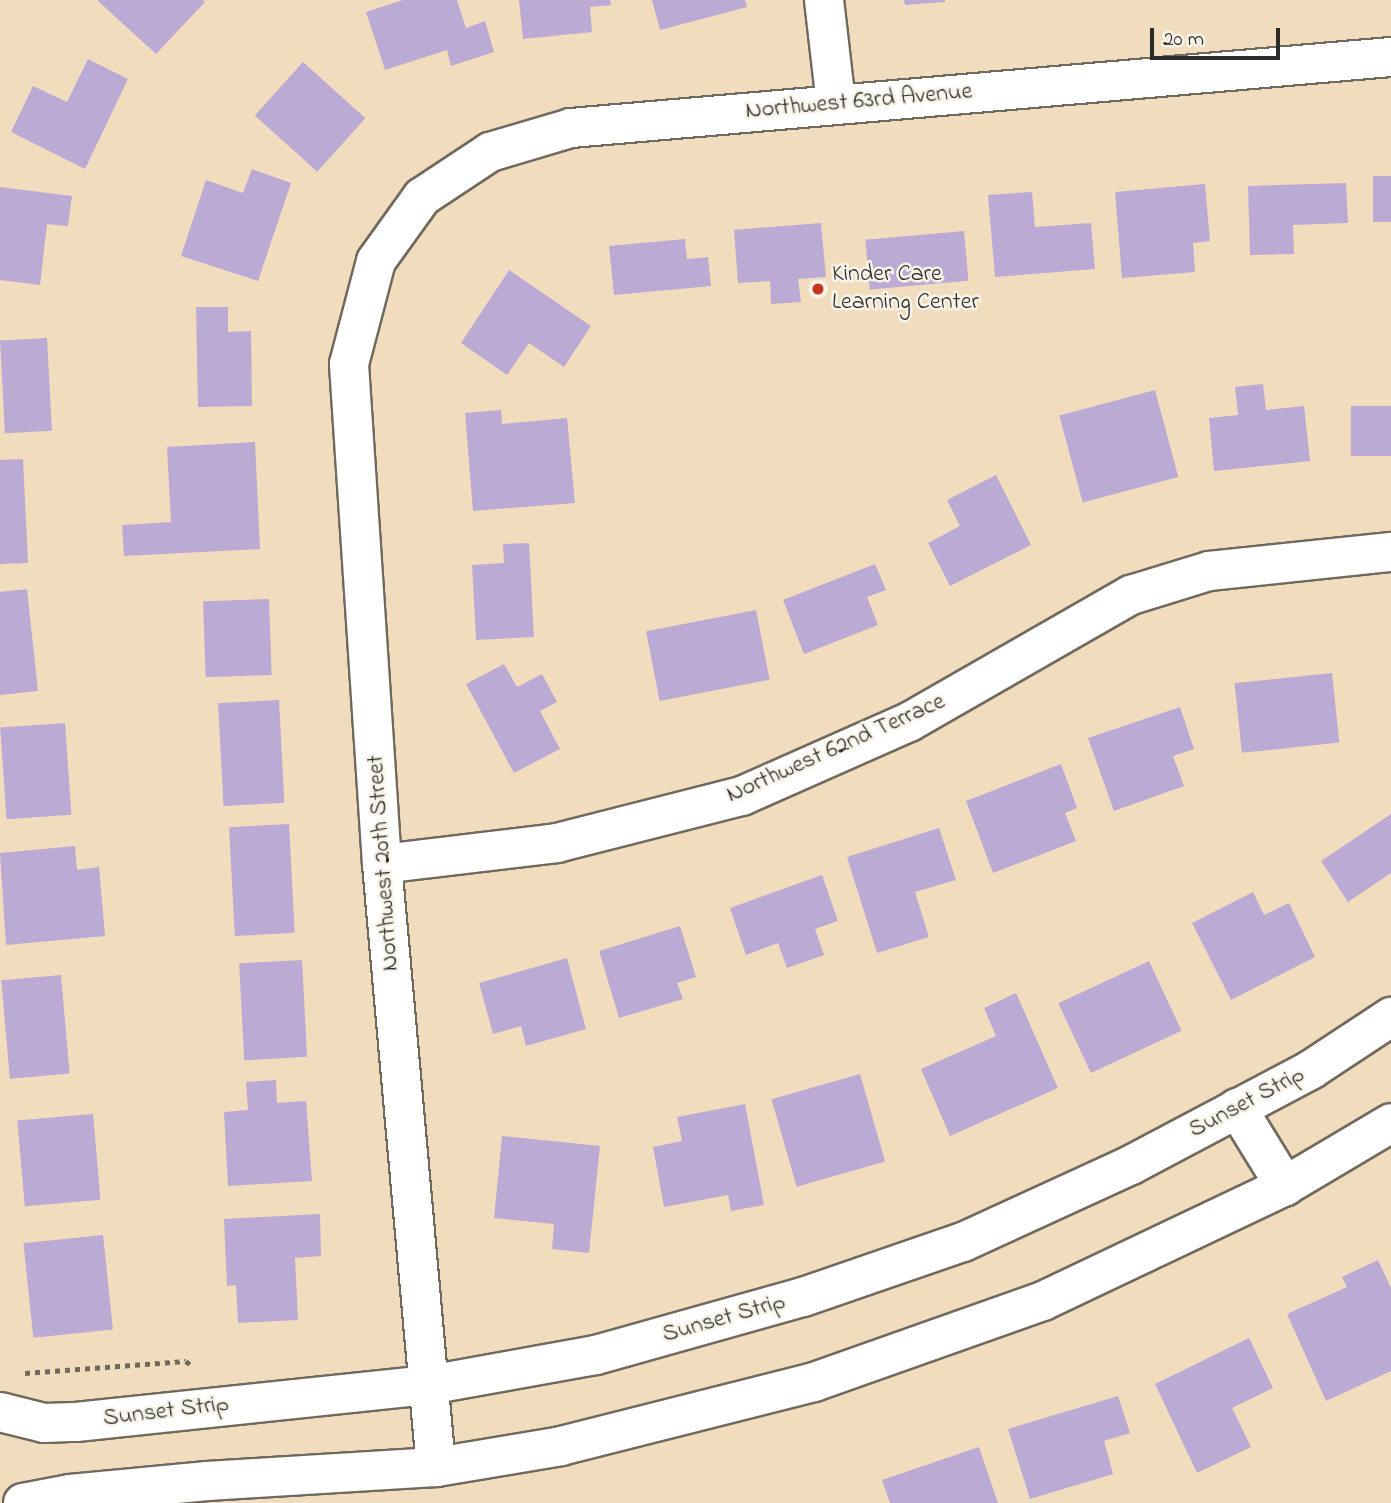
<!DOCTYPE html>
<html>
<head>
<meta charset="utf-8">
<style>
  body { margin:0 }
  #map { position:relative; width:1391px; height:1503px; overflow:hidden; background:#f1ddbd; font-family:"Indie Flower",sans-serif }
  div>[style] { position:absolute }
  [style*='--x'] { left:calc(var(--x)*1px); top:calc(var(--y)*1px); width:calc(var(--w)*1px); rotate:calc(var(--a)*1deg) }
  .building>* { inset:0; background:#bbaad4; transform-origin:0 0 }
  .path>* { height:4.5px; margin-top:-2.25px; transform-origin:0; background:repeating-linear-gradient(90deg,#70695e 0 5px,transparent 0 10px) }
  .roads { filter:drop-shadow(2px 0 #70695e) drop-shadow(-2px 0 #70695e) drop-shadow(0 2px #70695e) drop-shadow(0 -2px #70695e) }
  .minor>* { height:38px; margin:-19px; padding:0 19px; transform-origin:19px; border-radius:19px; background:#fff }
  .dots>* { width:19px; height:19px; translate:-50% -50%; box-sizing:border-box; border:4px solid #f7f3e8; border-radius:50% }
  span { translate:-50% -50%; white-space:nowrap; text-align:center; line-height:1.15; -webkit-text-stroke:5px #f7f3e8; paint-order:stroke }
  .street-label { font-size:24px; color:#2b2b2b }
  .poi-label { font-size:24px; color:#2b2b2b }
  .left { translate:0 -50%; text-align:left }
  .scale { position:absolute; left:1150px; top:28px; width:130px; height:32px; box-sizing:border-box; border:4px solid #2b2b2b; border-top:0; padding-left:9px; font-size:21px; line-height:24px; white-space:nowrap; color:#2b2b2b; -webkit-text-stroke:5px #f7f3e8; paint-order:stroke }
</style>
</head>
<body>
<div id="map">
  <div class="building">
    <div style="clip-path:polygon(97px 0,203px 0,205px 2px,156px 54px)"></div>
    <div style="clip-path:polygon(403px 0,457px 0,466px 28px,485px 21px,494px 52px,451px 66px,447px 50px,385px 70px,366px 12px)"></div>
    <div style="clip-path:polygon(519px 0,610px 0,611px 5px,590px 7px,592px 32px,523px 39px)"></div>
    <div style="clip-path:polygon(652px 0,745px 0,747px 7px,660px 30px)"></div>
    <div style="clip-path:polygon(904px 0,945px 0,945px 2px,905px 5px)"></div>
    <div style="clip-path:polygon(88px 59px,128px 79px,85px 169px,11px 132px,33px 86px,67px 102px)"></div>
    <div style="left:303px;top:62px;width:84px;height:72px;rotate:42deg"></div>
    <div style="clip-path:polygon(252px 169px,291px 183px,258px 281px,181px 256px,206px 180px,243px 193px)"></div>
    <div style="left:1391px;top:176px;width:46px;height:18px;rotate:90deg"></div>
    <div style="clip-path:polygon(1346px 183px,1348px 223px,1293px 225px,1294px 254px,1250px 255px,1248px 186px)"></div>
    <div style="clip-path:polygon(1205px 184px,1210px 241px,1193px 243px,1195px 272px,1122px 278px,1115px 192px)"></div>
    <div style="clip-path:polygon(0 187px,72px 196px,68px 226px,47px 224px,40px 285px,0 280px)"></div>
    <div style="clip-path:polygon(1032px 192px,1035px 227px,1091px 223px,1095px 269px,995px 277px,988px 195px)"></div>
    <div style="clip-path:polygon(821px 223px,826px 277px,798px 279px,801px 302px,771px 304px,770px 281px,738px 283px,734px 230px)"></div>
    <div style="left:964px;top:231px;width:50px;height:99px;rotate:85deg"></div>
    <div style="clip-path:polygon(685px 239px,687px 259px,708px 257px,711px 286px,614px 295px,609px 246px)"></div>
    <div style="clip-path:polygon(509px 270px,591px 326px,564px 367px,529px 343px,507px 375px,461px 343px)"></div>
    <div style="clip-path:polygon(196px 307px,228px 307px,228px 332px,251px 331px,252px 406px,198px 407px)"></div>
    <div style="left:47px;top:338px;width:93px;height:47px;rotate:87deg"></div>
    <div style="clip-path:polygon(1263px 384px,1266px 410px,1304px 406px,1310px 461px,1214px 471px,1209px 418px,1238px 415px,1235px 387px)"></div>
    <div style="left:1155px;top:390px;width:90px;height:99px;rotate:75deg"></div>
    <div style="left:1391px;top:406px;width:50px;height:40px;rotate:90deg"></div>
    <div style="clip-path:polygon(501px 410px,502px 424px,567px 418px,575px 503px,473px 511px,465px 413px)"></div>
    <div style="clip-path:polygon(255px 442px,260px 549px,124px 556px,122px 525px,171px 522px,167px 447px)"></div>
    <div style="clip-path:polygon(23px 459px,28px 563px,0 564px,0 460px)"></div>
    <div style="clip-path:polygon(996px 475px,1031px 545px,950px 586px,928px 543px,960px 526px,947px 500px)"></div>
    <div style="clip-path:polygon(529px 543px,534px 637px,476px 640px,472px 565px,504px 563px,503px 544px)"></div>
    <div style="clip-path:polygon(875px 564px,886px 590px,867px 597px,878px 625px,804px 654px,783px 600px)"></div>
    <div style="clip-path:polygon(27px 589px,38px 691px,0 695px,0 592px)"></div>
    <div style="left:269px;top:599px;width:76px;height:66px;rotate:88deg"></div>
    <div style="left:756px;top:610px;width:71px;height:112px;rotate:79deg"></div>
    <div style="clip-path:polygon(504px 664px,517px 687px,542px 674px,557px 702px,540px 711px,560px 749px,514px 773px,466px 684px)"></div>
    <div style="left:1332px;top:673px;width:70px;height:98px;rotate:84deg"></div>
    <div style="left:279px;top:700px;width:103px;height:61px;rotate:87deg"></div>
    <div style="clip-path:polygon(1180px 707px,1194px 749px,1173px 756px,1184px 786px,1114px 811px,1088px 738px)"></div>
    <div style="left:65px;top:723px;width:92px;height:65px;rotate:86deg"></div>
    <div style="clip-path:polygon(1061px 764px,1077px 808px,1065px 813px,1076px 841px,993px 873px,966px 801px)"></div>
    <div style="clip-path:polygon(1391px 814px,1391px 873px,1348px 902px,1321px 861px)"></div>
    <div style="left:289px;top:824px;width:109px;height:60px;rotate:87deg"></div>
    <div style="clip-path:polygon(939px 828px,956px 880px,915px 892px,929px 937px,877px 953px,847px 857px)"></div>
    <div style="clip-path:polygon(75px 846px,77px 870px,99px 867px,105px 936px,6px 945px,0 853px)"></div>
    <div style="clip-path:polygon(822px 875px,838px 921px,815px 929px,824px 955px,787px 968px,778px 943px,746px 955px,730px 908px)"></div>
    <div style="clip-path:polygon(1253px 892px,1264px 915px,1289px 903px,1315px 957px,1231px 1000px,1192px 923px)"></div>
    <div style="clip-path:polygon(680px 926px,696px 977px,677px 983px,683px 999px,619px 1018px,599px 951px)"></div>
    <div style="clip-path:polygon(567px 958px,586px 1029px,526px 1046px,521px 1026px,493px 1034px,479px 983px)"></div>
    <div style="left:302px;top:960px;width:97px;height:63px;rotate:87deg"></div>
    <div style="left:1149px;top:961px;width:77px;height:100px;rotate:65deg"></div>
    <div style="left:61px;top:975px;width:99px;height:60px;rotate:85deg"></div>
    <div style="clip-path:polygon(1016px 993px,1058px 1088px,950px 1136px,921px 1069px,996px 1036px,984px 1008px)"></div>
    <div style="left:860px;top:1074px;width:91px;height:92px;rotate:74deg"></div>
    <div style="clip-path:polygon(276px 1080px,277px 1103px,306px 1101px,312px 1181px,228px 1186px,224px 1112px,248px 1110px,246px 1082px)"></div>
    <div style="clip-path:polygon(745px 1104px,764px 1205px,731px 1211px,728px 1195px,664px 1207px,653px 1147px,682px 1141px,677px 1117px)"></div>
    <div style="left:93px;top:1114px;width:86px;height:76px;rotate:85deg"></div>
    <div style="clip-path:polygon(502px 1136px,600px 1146px,589px 1253px,552px 1249px,554px 1224px,494px 1218px)"></div>
    <div style="clip-path:polygon(320px 1214px,321px 1256px,295px 1258px,298px 1320px,238px 1323px,236px 1285px,227px 1286px,224px 1219px)"></div>
    <div style="left:103px;top:1235px;width:95px;height:80px;rotate:84deg"></div>
    <div style="clip-path:polygon(1378px 1260px,1391px 1288px,1391px 1371px,1326px 1401px,1287px 1314px,1347px 1287px,1342px 1277px)"></div>
    <div style="clip-path:polygon(1249px 1338px,1273px 1388px,1232px 1408px,1251px 1447px,1197px 1473px,1155px 1384px)"></div>
    <div style="clip-path:polygon(1118px 1396px,1130px 1433px,1104px 1441px,1113px 1474px,1030px 1499px,1008px 1429px)"></div>
    <div style="clip-path:polygon(979px 1447px,998px 1503px,890px 1503px,882px 1480px)"></div>
  </div>
  <div class="path">
    <div style="--x:25;--y:1373;--w:161;--a:-4.3"></div>
    <div style="--x:186;--y:1361;--w:8;--a:40"></div>
  </div>
  <div class="roads">
    <div class="minor">
      <div style="--x:824;--y:0;--w:105;--a:83.4"></div>
      <div style="--x:382;--y:864;--w:176;--a:-6.8"></div>
      <div style="--x:557;--y:843;--w:191;--a:-14.3"></div>
      <div style="--x:742;--y:796;--w:183;--a:-23.9"></div>
      <div style="--x:909;--y:722;--w:256;--a:-29.8"></div>
      <div style="--x:1131;--y:595;--w:82;--a:-17.1"></div>
      <div style="--x:1209;--y:571;--w:183;--a:-6"></div>
      <div style="--x:1237;--y:1108;--w:92;--a:58.4"></div>
      <div style="--x:0;--y:1412;--w:45;--a:14"></div>
      <div style="--x:44;--y:1423;--w:32;--a:-2"></div>
      <div style="--x:76;--y:1422;--w:355;--a:-6"></div>
      <div style="--x:429;--y:1385;--w:170;--a:-10.2"></div>
      <div style="--x:596;--y:1355;--w:215;--a:-15.7"></div>
      <div style="--x:803;--y:1297;--w:169;--a:-19"></div>
      <div style="--x:963;--y:1242;--w:185;--a:-24.6"></div>
      <div style="--x:1131;--y:1165;--w:205;--a:-27.9"></div>
      <div style="--x:1312;--y:1069;--w:95;--a:-33.4"></div>
      <div style="--x:436;--y:1467;--w:605;--a:-95.12"></div>
      <div style="--x:382;--y:864;--w:501;--a:-93.78"></div>
      <div style="--x:349;--y:364;--w:106;--a:-75.3"></div>
      <div style="--x:376;--y:261;--w:79;--a:-54.3"></div>
      <div style="--x:422;--y:197;--w:82;--a:-33.5"></div>
      <div style="--x:490;--y:152;--w:84;--a:-16.5"></div>
      <div style="--x:571;--y:128;--w:823;--a:-4.95"></div>
      <div style="--x:23;--y:1503;--w:48;--a:-10.8"></div>
      <div style="--x:70;--y:1494;--w:138;--a:-5.4"></div>
      <div style="--x:207;--y:1481;--w:229;--a:-3.5"></div>
      <div style="--x:436;--y:1467;--w:127;--a:-9.5"></div>
      <div style="--x:561;--y:1446;--w:261;--a:-14.2"></div>
      <div style="--x:814;--y:1382;--w:243;--a:-19.5"></div>
      <div style="--x:1043;--y:1301;--w:268;--a:-25.4"></div>
      <div style="--x:1285;--y:1186;--w:123;--a:-30.7"></div>
    </div>
  </div>
  <div class="dots">
    <div style="left:818px;top:289px;background:#c8321e"></div>
  </div>
  <div class="street-label">
    <span style="left:859px;top:102px;rotate:-5deg">Northwest 63rd Avenue</span>
    <span style="left:836px;top:749px;rotate:-24deg">Northwest 62nd Terrace</span>
    <span style="left:384px;top:863px;rotate:-94deg">Northwest 20th Street</span>
    <span style="left:1247px;top:1103px;rotate:-28deg">Sunset Strip</span>
    <span style="left:724px;top:1319px;rotate:-16deg">Sunset Strip</span>
    <span style="left:166px;top:1412px;rotate:-7deg">Sunset Strip</span>
  </div>
  <div class="poi-label">
    <span class="left" style="left:832px;top:289px">Kinder Care<br>Learning Center</span>
  </div>
  <div class="scale">20 m</div>
</div>
</body>
</html>
